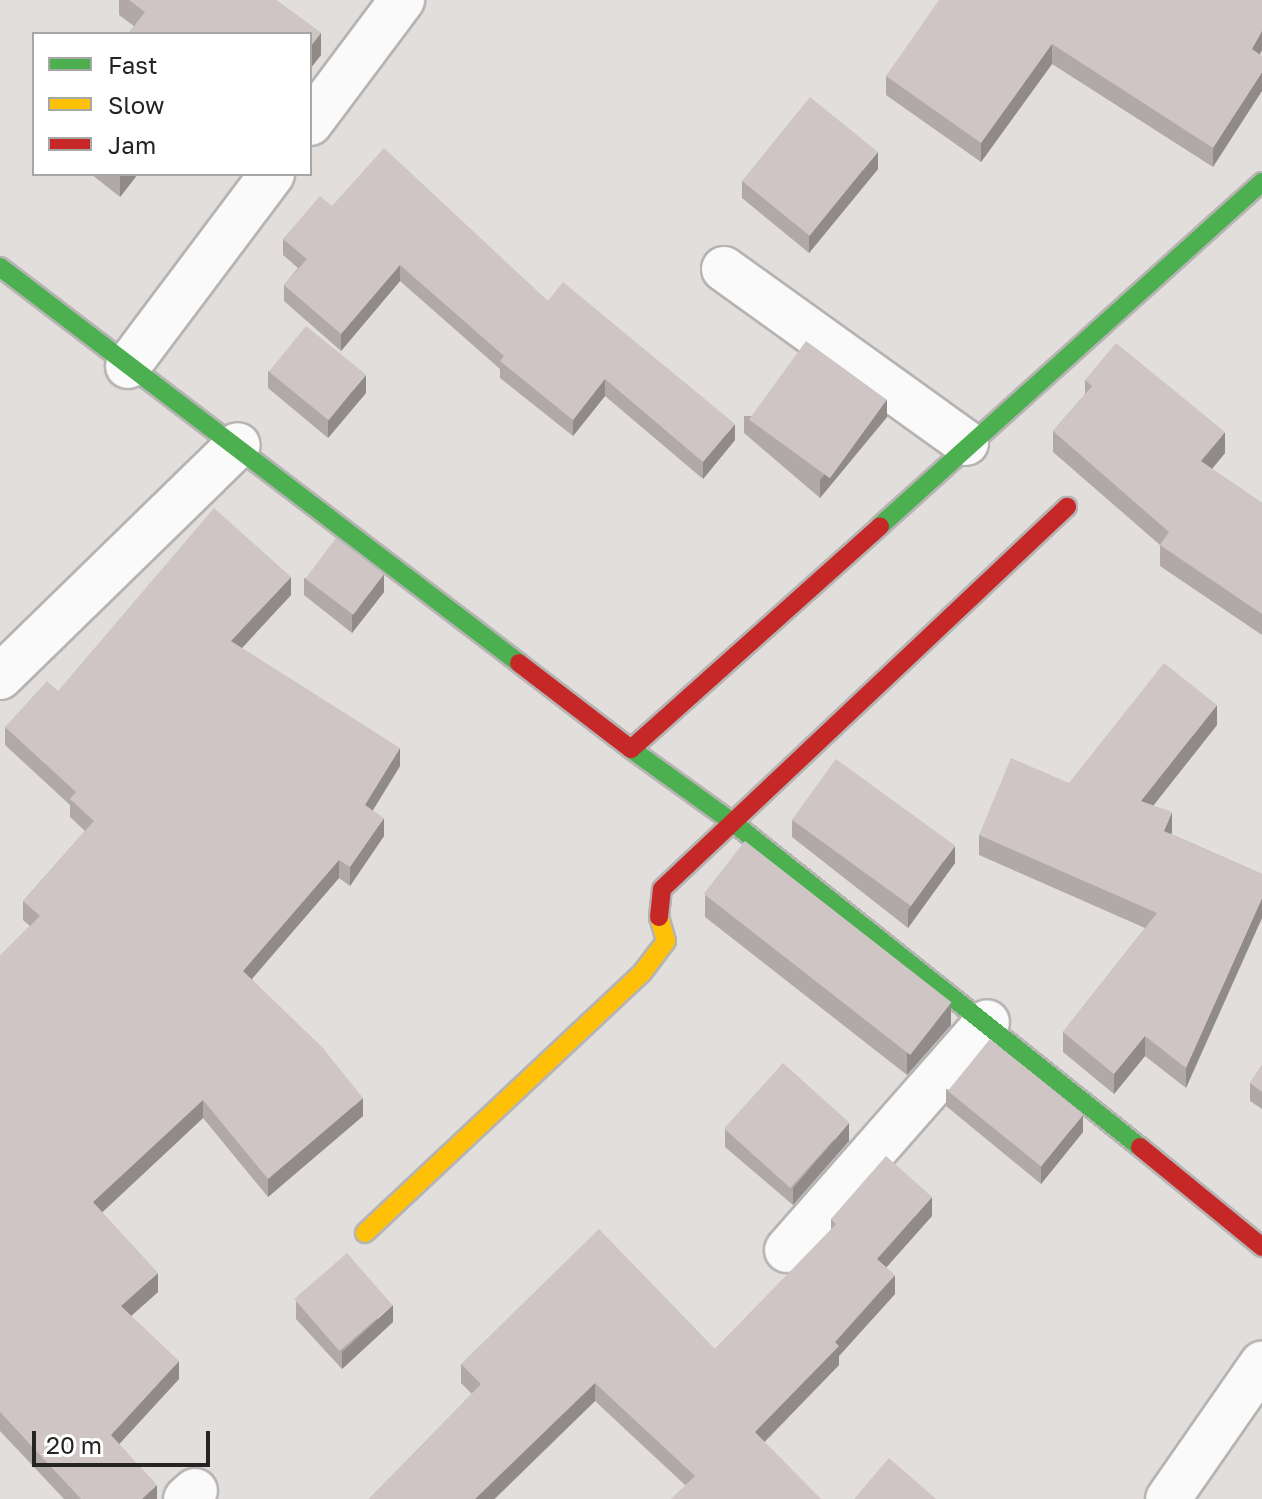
<!DOCTYPE html>
<html>
<head>
<meta charset="utf-8">
<style>
  body { margin:0 }
  #map { position:relative; width:1262px; height:1499px; overflow:hidden; background:#e1dedc; font-family:"Golos Text",sans-serif }
  div>[style] { position:absolute }
  [style*='--x'] { left:calc(var(--x)*1px); top:calc(var(--y)*1px); width:calc(var(--w)*1px); rotate:calc(var(--a)*1deg) }
  .roads { filter:drop-shadow(2px 0 #b6b4b3) drop-shadow(-2px 0 #b6b4b3) drop-shadow(0 2px #b6b4b3) drop-shadow(0 -2px #b6b4b3) }
  .street>* { height:44px; margin:-22px; padding:0 22px; transform-origin:22px; border-radius:22px; background:#fafafa }
  .fast>* { height:18px; margin:-9px; padding:0 9px; transform-origin:9px; border-radius:9px; background:#4caf50 }
  .slow>* { height:18px; margin:-9px; padding:0 9px; transform-origin:9px; border-radius:9px; background:#ffc107 }
  .jam>* { height:18px; margin:-9px; padding:0 9px; transform-origin:9px; border-radius:9px; background:#c62828 }
  .wall>* { inset:0; background:#b1a9a9 }
  .shaded-wall>* { inset:0; background:#908a89 }
  .building>* { inset:0; background:#cec5c4; transform-origin:0 0 }
  span { translate:-50% -50%; white-space:nowrap; text-align:center; line-height:1.15; -webkit-text-stroke:8px #fff; paint-order:stroke }
  .legend { position:absolute; left:32px; top:32px; width:280px; height:144px; box-sizing:border-box; background:#fff; border:2px solid #a8a7a7; margin:0; padding:10px 14px; list-style:none; font-size:24px; color:#262423 }
  .legend li { display:flex; align-items:center; gap:16px; height:40px }
  .legend b { width:40px; border:2px solid #a8a7a7 }
  .scale { position:absolute; left:32px; top:1431px; width:178px; height:36px; box-sizing:border-box; border:4px solid #262423; border-top:0; padding-left:10px; font-size:24px; line-height:28px; white-space:nowrap; color:#262423; -webkit-text-stroke:6px #fff; paint-order:stroke }
</style>
</head>
<body>
<div id="map">
  <div class="roads">
    <div class="street">
      <div style="--x:310;--y:123;--w:154;--a:-53.2"></div>
      <div style="--x:724;--y:269;--w:298;--a:35.7"></div>
      <div style="--x:128;--y:366;--w:240;--a:-53.1"></div>
      <div style="--x:0;--y:677;--w:332;--a:-44.3"></div>
      <div style="--x:787;--y:1250;--w:303;--a:-48.7"></div>
      <div style="--x:186;--y:1499;--w:12;--a:-42"></div>
      <div style="--x:1168;--y:1499;--w:165;--a:-55.2"></div>
    </div>
    <div class="fast">
      <div style="--x:0;--y:267;--w:653;--a:37.34"></div>
      <div style="--x:880;--y:526;--w:514;--a:-42"></div>
      <div style="--x:631;--y:749;--w:123;--a:35.8"></div>
      <div style="--x:731;--y:821;--w:523;--a:38.56"></div>
    </div>
    <div class="slow">
      <div style="--x:365;--y:1233;--w:380;--a:-43.2"></div>
      <div style="--x:642;--y:973;--w:40;--a:-53"></div>
      <div style="--x:666;--y:941;--w:25;--a:-106"></div>
    </div>
    <div class="jam">
      <div style="--x:519;--y:663;--w:141;--a:37.5"></div>
      <div style="--x:631;--y:749;--w:334;--a:-41.8"></div>
      <div style="--x:659;--y:917;--w:28;--a:-84"></div>
      <div style="--x:662;--y:889;--w:557;--a:-43.33"></div>
      <div style="--x:1140;--y:1147;--w:158;--a:39.3"></div>
    </div>
  </div>
  <div class="wall">
    <div style="clip-path:polygon(119px 0,276px 0,321px 33px,321px 55px,310px 69px,310px 34px,128px 34px,134px 26px,119px 15px)"></div>
    <div style="clip-path:polygon(1262px 0,1262px 50px,1213px 167px,1052px 64px,981px 162px,886px 95px,886px 76px)"></div>
    <div style="clip-path:polygon(878px 169px,809px 253px,742px 198px,742px 181px)"></div>
    <div style="clip-path:polygon(91px 174px,138px 174px,120px 197px)"></div>
    <div style="clip-path:polygon(332px 206px,548px 301px,735px 440px,703px 479px,605px 396px,573px 436px,500px 378px,500px 369px,400px 281px,341px 351px,284px 301px,284px 285px,298px 268px,283px 255px,283px 239px)"></div>
    <div style="clip-path:polygon(268px 371px,366px 393px,328px 438px,268px 388px)"></div>
    <div style="clip-path:polygon(1085px 380px,1225px 453px,1212px 469px,1262px 503px,1262px 635px,1160px 566px,1160px 545px,1053px 452px,1053px 431px,1085px 394px)"></div>
    <div style="clip-path:polygon(744px 416px,887px 417px,820px 498px,744px 433px)"></div>
    <div style="clip-path:polygon(304px 578px,384px 592px,352px 633px,304px 595px)"></div>
    <div style="clip-path:polygon(291px 595px,241px 648px,400px 766px,373px 810px,384px 836px,350px 886px,339px 878px,252px 979px,363px 1116px,268px 1197px,203px 1118px,102px 1212px,158px 1292px,131px 1316px,179px 1379px,119px 1444px,157px 1499px,64px 1499px,0 1431px,0 956px,30px 926px,23px 920px,23px 901px,85px 831px,70px 817px,70px 805px,5px 745px,5px 727px,58px 691px)"></div>
    <div style="clip-path:polygon(1217px 725px,1153px 806px,1172px 832px,1171px 834px,1262px 874px,1186px 1088px,1145px 1056px,1114px 1094px,1063px 1052px,1063px 1032px,1145px 928px,979px 855px,979px 835px)"></div>
    <div style="clip-path:polygon(792px 820px,955px 863px,908px 928px,792px 837px)"></div>
    <div style="clip-path:polygon(705px 895px,951px 1025px,907px 1075px,705px 917px)"></div>
    <div style="clip-path:polygon(1262px 1065px,1262px 1109px,1250px 1101px,1250px 1083px)"></div>
    <div style="clip-path:polygon(946px 1089px,1083px 1132px,1041px 1184px,946px 1106px)"></div>
    <div style="clip-path:polygon(725px 1129px,849px 1141px,793px 1205px,725px 1147px)"></div>
    <div style="clip-path:polygon(932px 1216px,886px 1267px,895px 1294px,839px 1356px,839px 1365px,765px 1442px,685px 1485px,595px 1401px,495px 1499px,369px 1499px,472px 1394px,461px 1383px,461px 1364px,715px 1349px,831px 1230px,831px 1219px)"></div>
    <div style="clip-path:polygon(296px 1301px,393px 1322px,342px 1369px,296px 1319px)"></div>
  </div>
  <div class="shaded-wall">
    <div style="clip-path:polygon(1262px 31px,1262px 50px,1252px 68px,1252px 49px)"></div>
    <div style="clip-path:polygon(321px 33px,321px 55px,310px 69px,310px 47px)"></div>
    <div style="clip-path:polygon(1052px 44px,1052px 64px,981px 162px,981px 143px)"></div>
    <div style="clip-path:polygon(1262px 72px,1262px 91px,1213px 167px,1213px 148px)"></div>
    <div style="clip-path:polygon(878px 152px,878px 169px,809px 253px,809px 235px)"></div>
    <div style="clip-path:polygon(121px 174px,138px 174px,120px 197px,120px 175px)"></div>
    <div style="clip-path:polygon(400px 265px,400px 281px,341px 351px,341px 334px)"></div>
    <div style="clip-path:polygon(366px 375px,366px 393px,328px 438px,328px 420px)"></div>
    <div style="clip-path:polygon(605px 379px,605px 396px,573px 436px,573px 420px)"></div>
    <div style="clip-path:polygon(887px 399px,887px 417px,820px 498px,820px 480px)"></div>
    <div style="clip-path:polygon(735px 424px,735px 440px,703px 479px,703px 462px)"></div>
    <div style="clip-path:polygon(1225px 432px,1225px 453px,1201px 482px,1201px 461px)"></div>
    <div style="clip-path:polygon(384px 574px,384px 592px,352px 633px,352px 615px)"></div>
    <div style="clip-path:polygon(291px 577px,291px 595px,231px 660px,231px 641px)"></div>
    <div style="clip-path:polygon(1217px 705px,1217px 725px,1141px 821px,1141px 801px)"></div>
    <div style="clip-path:polygon(400px 748px,400px 766px,365px 823px,365px 805px)"></div>
    <div style="clip-path:polygon(1172px 812px,1172px 832px,1164px 851px,1164px 831px)"></div>
    <div style="clip-path:polygon(384px 818px,384px 836px,350px 886px,350px 867px)"></div>
    <div style="clip-path:polygon(955px 846px,955px 863px,908px 928px,908px 910px)"></div>
    <div style="clip-path:polygon(339px 860px,339px 878px,243px 989px,243px 971px)"></div>
    <div style="clip-path:polygon(1262px 898px,1262px 918px,1186px 1088px,1186px 1068px)"></div>
    <div style="clip-path:polygon(951px 1003px,951px 1025px,907px 1075px,907px 1053px)"></div>
    <div style="clip-path:polygon(1145px 1036px,1145px 1056px,1114px 1094px,1114px 1074px)"></div>
    <div style="clip-path:polygon(363px 1098px,363px 1116px,268px 1197px,268px 1179px)"></div>
    <div style="clip-path:polygon(203px 1100px,203px 1118px,93px 1221px,93px 1202px)"></div>
    <div style="clip-path:polygon(1083px 1115px,1083px 1132px,1041px 1184px,1041px 1166px)"></div>
    <div style="clip-path:polygon(849px 1123px,849px 1141px,793px 1205px,793px 1188px)"></div>
    <div style="clip-path:polygon(932px 1197px,932px 1216px,877px 1278px,877px 1259px)"></div>
    <div style="clip-path:polygon(158px 1273px,158px 1292px,121px 1325px,121px 1306px)"></div>
    <div style="clip-path:polygon(895px 1275px,895px 1294px,839px 1356px,839px 1365px,755px 1451px,755px 1432px)"></div>
    <div style="clip-path:polygon(393px 1305px,393px 1322px,342px 1369px,342px 1352px)"></div>
    <div style="clip-path:polygon(179px 1361px,179px 1379px,111px 1453px,111px 1435px)"></div>
    <div style="clip-path:polygon(595px 1383px,595px 1401px,494px 1499px,475px 1499px)"></div>
    <div style="clip-path:polygon(157px 1485px,157px 1499px,142px 1499px)"></div>
  </div>
  <div class="building">
    <div style="clip-path:polygon(129px 0,276px 0,321px 33px,310px 47px,310px 34px,128px 34px,145px 12px)"></div>
    <div style="clip-path:polygon(939px 0,1262px 0,1262px 31px,1252px 49px,1262px 56px,1262px 72px,1213px 148px,1052px 44px,981px 143px,886px 76px)"></div>
    <div style="left:810px;top:97px;width:87px;height:108px;rotate:39deg"></div>
    <div style="clip-path:polygon(384px 148px,548px 301px,563px 282px,735px 424px,703px 462px,605px 379px,573px 420px,500px 361px,504px 356px,400px 265px,341px 334px,284px 285px,307px 259px,283px 239px,320px 196px,332px 206px)"></div>
    <div style="left:306px;top:326px;width:77px;height:59px;rotate:39deg"></div>
    <div style="left:806px;top:341px;width:100px;height:97px;rotate:36deg"></div>
    <div style="clip-path:polygon(1116px 343px,1225px 432px,1201px 461px,1262px 503px,1262px 614px,1160px 545px,1169px 532px,1053px 431px,1092px 386px,1085px 380px)"></div>
    <div style="clip-path:polygon(214px 508px,291px 577px,231px 641px,400px 748px,365px 805px,384px 818px,350px 867px,339px 860px,243px 971px,322px 1047px,363px 1098px,268px 1179px,203px 1100px,93px 1202px,158px 1273px,121px 1306px,179px 1361px,111px 1435px,157px 1485px,142px 1499px,81px 1499px,0 1412px,0 956px,40px 916px,23px 901px,94px 821px,70px 799px,76px 792px,5px 727px,47px 681px,58px 691px)"></div>
    <div style="left:336px;top:538px;width:60px;height:51px;rotate:37deg"></div>
    <div style="clip-path:polygon(1164px 663px,1217px 705px,1141px 801px,1172px 812px,1164px 831px,1262px 874px,1262px 898px,1186px 1068px,1145px 1036px,1114px 1074px,1063px 1032px,1157px 913px,979px 835px,1011px 758px,1069px 783px)"></div>
    <div style="left:836px;top:759px;width:147px;height:75px;rotate:36deg"></div>
    <div style="left:745px;top:841px;width:262px;height:67px;rotate:38deg"></div>
    <div style="left:990px;top:1039px;width:120px;height:67px;rotate:39deg"></div>
    <div style="left:783px;top:1063px;width:89px;height:88px;rotate:42deg"></div>
    <div style="clip-path:polygon(1262px 1065px,1262px 1092px,1250px 1083px)"></div>
    <div style="clip-path:polygon(886px 1156px,932px 1197px,877px 1259px,895px 1275px,835px 1342px,839px 1346px,755px 1432px,821px 1499px,671px 1499px,695px 1476px,595px 1383px,475px 1499px,369px 1499px,481px 1384px,461px 1364px,599px 1229px,715px 1349px,836px 1224px,831px 1219px)"></div>
    <div style="left:347px;top:1253px;width:69px;height:70px;rotate:49deg"></div>
    <div style="clip-path:polygon(889px 1458px,936px 1499px,854px 1499px)"></div>
  </div>
  <ul class="legend">
  <li><b style="height:10px;background:#4caf50"></b>Fast</li>
  <li><b style="height:10px;background:#ffc107"></b>Slow</li>
  <li><b style="height:10px;background:#c62828"></b>Jam</li>
  </ul>
  <div class="scale">20 m</div>
</div>
</body>
</html>
